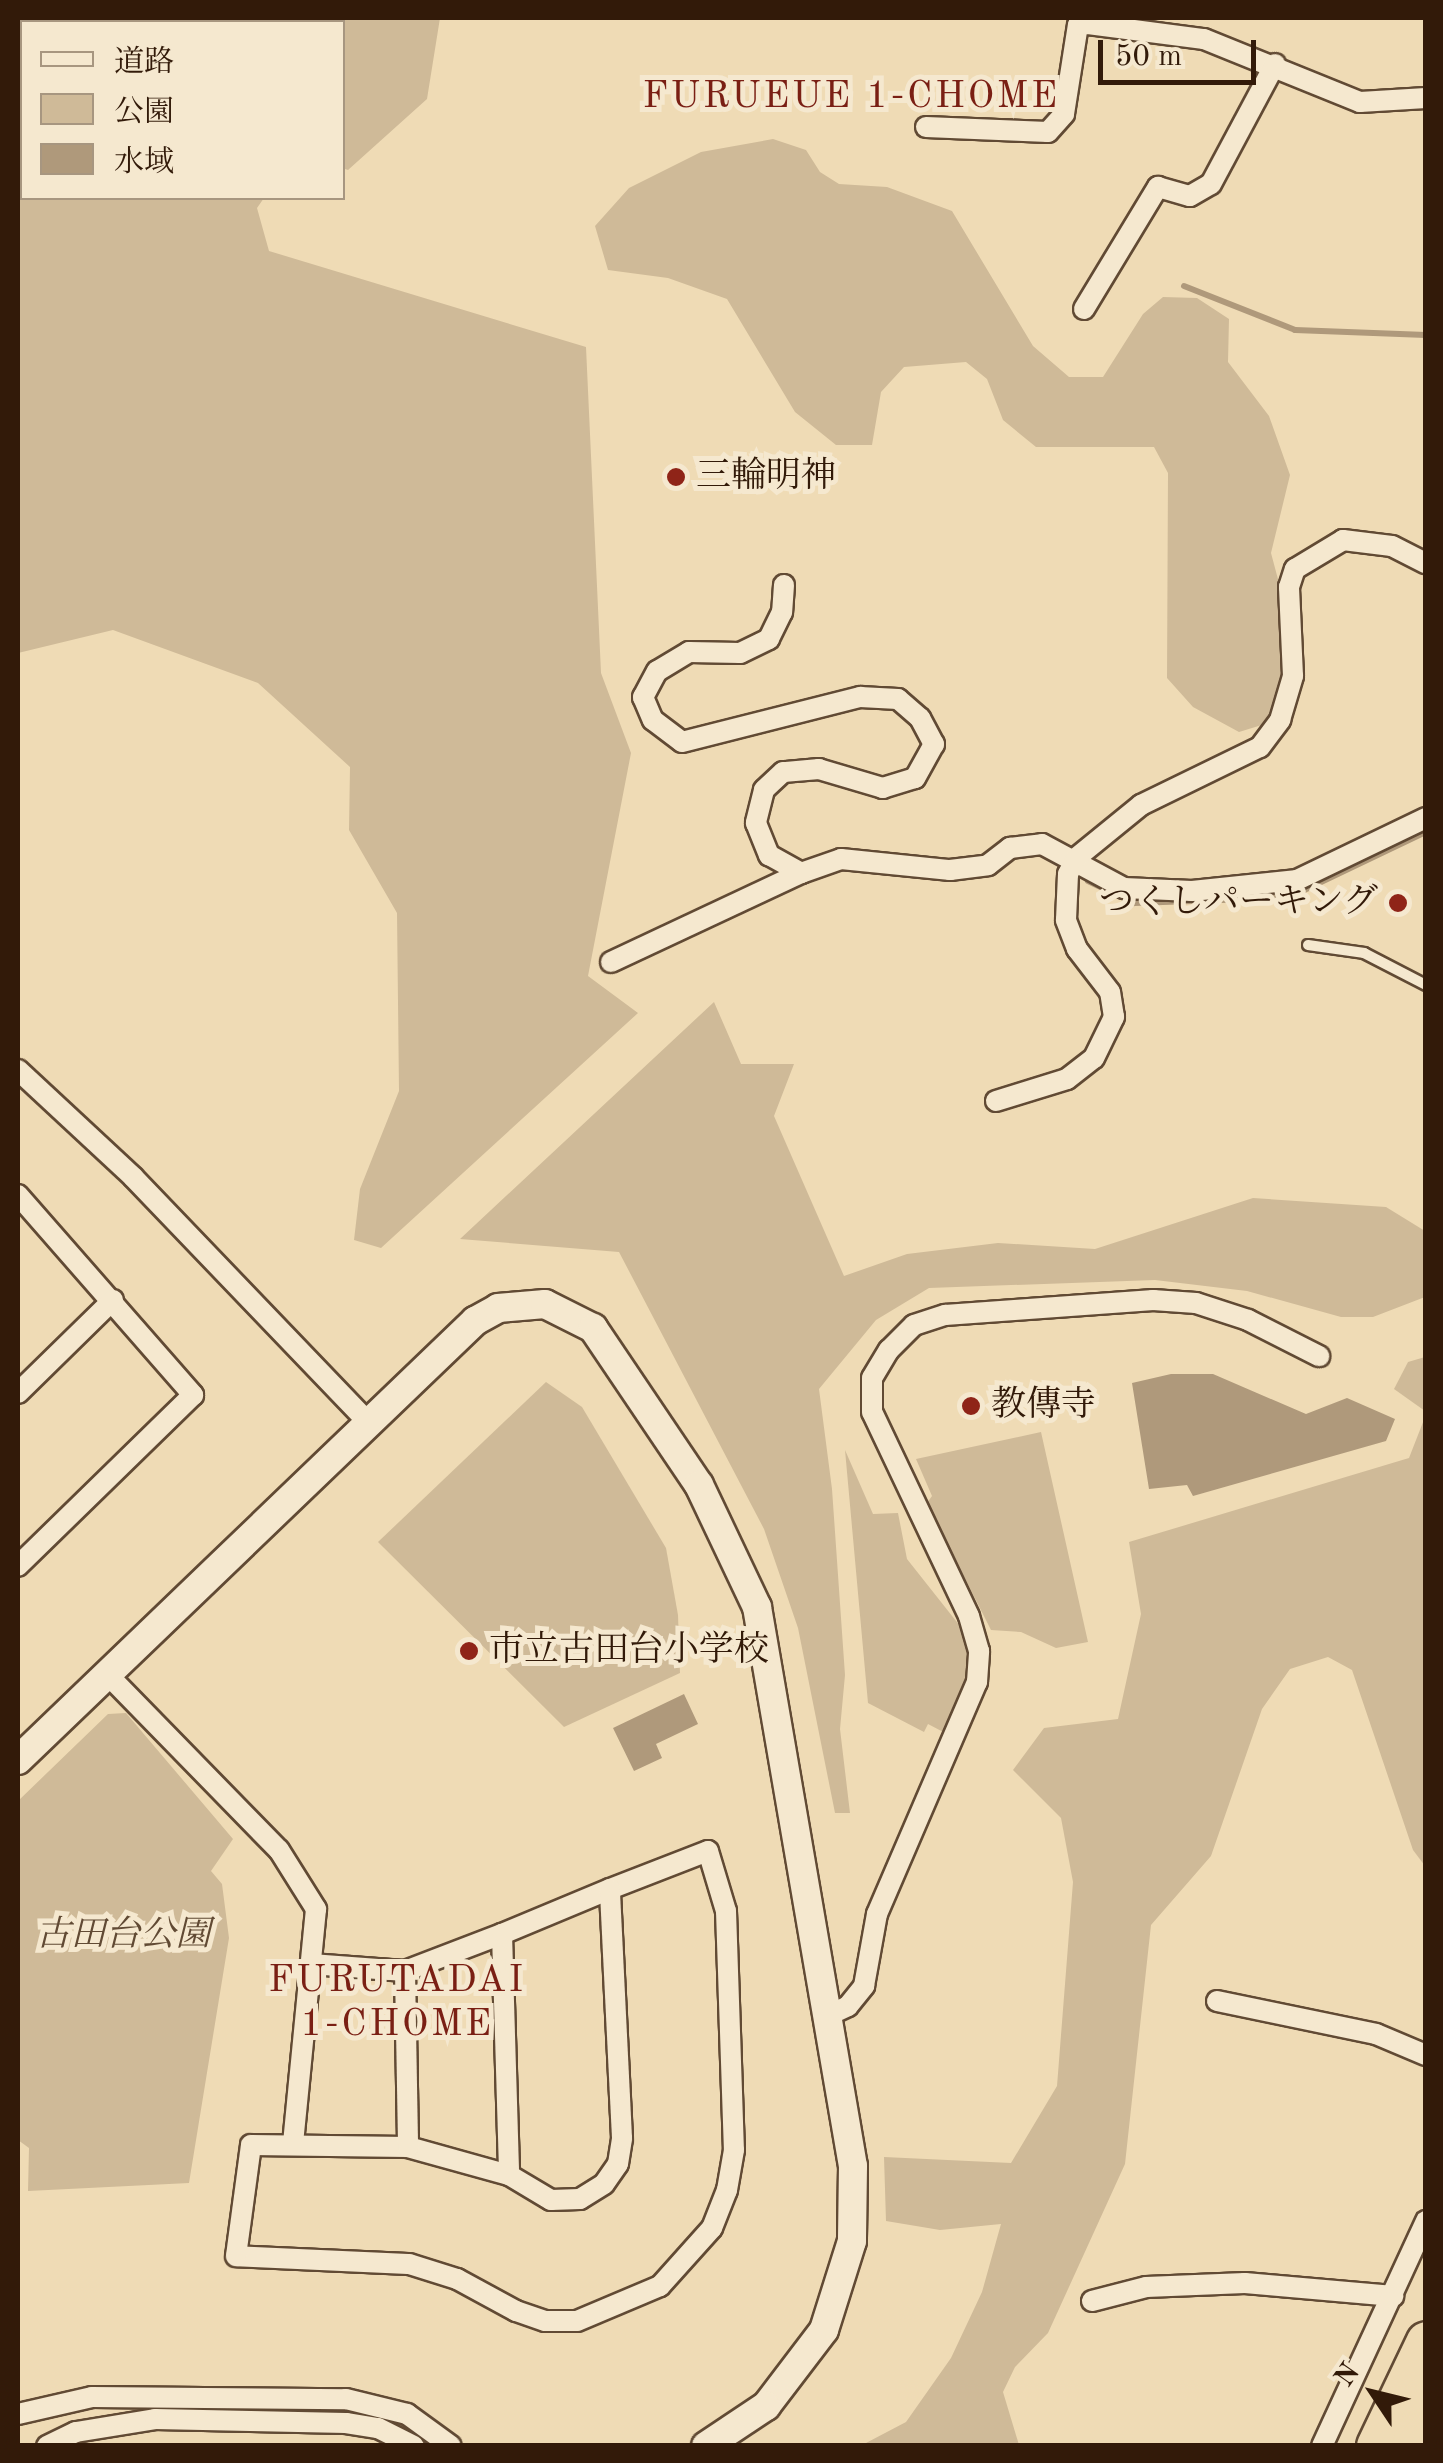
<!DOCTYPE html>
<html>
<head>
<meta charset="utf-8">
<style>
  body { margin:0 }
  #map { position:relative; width:1443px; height:2463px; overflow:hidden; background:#efdbb5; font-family:"Old Standard TT","Noto Serif JP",serif }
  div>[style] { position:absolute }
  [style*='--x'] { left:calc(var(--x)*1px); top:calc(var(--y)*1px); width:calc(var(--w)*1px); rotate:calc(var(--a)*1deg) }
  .green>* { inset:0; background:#cfba98 }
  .water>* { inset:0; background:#af997b }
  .stream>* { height:6px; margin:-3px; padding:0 3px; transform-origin:3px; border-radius:3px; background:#af997b }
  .roads { filter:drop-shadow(2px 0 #614a34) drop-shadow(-2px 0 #614a34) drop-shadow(0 2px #614a34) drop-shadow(0 -2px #614a34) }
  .lane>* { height:10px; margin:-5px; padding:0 5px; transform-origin:5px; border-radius:5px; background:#f5e8cf }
  .street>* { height:20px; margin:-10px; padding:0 10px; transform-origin:10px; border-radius:10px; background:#f5e8cf }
  .secondary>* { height:28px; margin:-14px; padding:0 14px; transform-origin:14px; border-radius:14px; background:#f5e8cf }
  .highway>* { height:38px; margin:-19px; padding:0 19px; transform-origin:19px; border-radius:19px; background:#efdbb5 }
  .dots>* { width:28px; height:28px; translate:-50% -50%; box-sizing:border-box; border:5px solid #f5e8cf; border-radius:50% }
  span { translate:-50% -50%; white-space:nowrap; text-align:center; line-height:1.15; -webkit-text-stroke:10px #f5e8cf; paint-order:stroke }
  .poi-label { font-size:35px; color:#321a09 }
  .left { translate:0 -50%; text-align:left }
  .right { translate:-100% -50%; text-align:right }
  .park-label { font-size:35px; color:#614a34; font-style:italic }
  .neighbourhood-label { font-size:38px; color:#7a1f14; letter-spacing:2.5px }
  .frame { position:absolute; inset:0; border:20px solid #321a09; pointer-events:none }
  .legend { position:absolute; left:20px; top:20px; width:325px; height:180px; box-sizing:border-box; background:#f5e8cf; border:2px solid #a79680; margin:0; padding:12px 18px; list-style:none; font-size:30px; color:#321a09 }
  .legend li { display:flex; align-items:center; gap:20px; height:50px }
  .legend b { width:50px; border:2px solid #a79680 }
  .north { position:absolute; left:1323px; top:2343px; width:100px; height:100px; -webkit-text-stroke:8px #f5e8cf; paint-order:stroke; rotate:305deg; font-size:28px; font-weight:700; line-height:40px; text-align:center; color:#321a09 }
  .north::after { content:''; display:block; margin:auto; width:35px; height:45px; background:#321a09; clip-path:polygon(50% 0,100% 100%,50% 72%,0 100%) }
  .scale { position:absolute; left:1098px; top:40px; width:158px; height:45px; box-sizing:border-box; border:5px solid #321a09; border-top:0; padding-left:12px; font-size:30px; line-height:35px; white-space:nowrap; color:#321a09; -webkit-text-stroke:8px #f5e8cf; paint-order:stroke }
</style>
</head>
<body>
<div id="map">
  <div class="green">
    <div style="clip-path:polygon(18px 18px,440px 18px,427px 99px,348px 170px,342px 168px,342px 22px,22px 22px,22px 198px,264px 198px,257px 208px,269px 251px,586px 347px,601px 673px,631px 753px,588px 976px,638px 1013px,381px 1248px,354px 1240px,360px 1189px,399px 1091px,397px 913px,349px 830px,350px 767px,258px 683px,113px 630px,18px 653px)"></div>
    <div style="clip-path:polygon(773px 139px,806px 150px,820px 172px,839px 184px,887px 187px,952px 211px,1033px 346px,1069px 377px,1103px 377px,1143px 314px,1163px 297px,1197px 298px,1229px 319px,1228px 362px,1269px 416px,1290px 475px,1271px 553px,1279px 583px,1281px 683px,1265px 724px,1239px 732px,1193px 707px,1167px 678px,1168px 473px,1154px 447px,1036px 447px,1003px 420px,987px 379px,966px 362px,904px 367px,881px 392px,872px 445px,836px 445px,795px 412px,727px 299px,668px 278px,608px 270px,595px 226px,629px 188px,701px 152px)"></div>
    <div style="clip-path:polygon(714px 1002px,741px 1064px,794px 1064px,774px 1116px,844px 1276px,907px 1254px,998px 1243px,1095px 1249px,1253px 1198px,1386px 1207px,1425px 1231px,1425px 1297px,1373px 1317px,1341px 1317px,1247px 1291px,1155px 1280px,929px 1288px,876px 1320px,819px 1389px,832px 1489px,845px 1675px,840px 1729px,850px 1813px,835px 1813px,798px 1628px,764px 1529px,619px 1252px,460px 1239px)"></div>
    <div style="clip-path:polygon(1425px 1357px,1426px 1357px,1425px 1411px,1394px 1389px,1408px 1362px)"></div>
    <div style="clip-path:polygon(546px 1382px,582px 1407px,666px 1548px,678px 1615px,680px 1673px,564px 1727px,378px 1542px)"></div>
    <div style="clip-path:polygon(1425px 1417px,1425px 1866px,1413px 1850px,1352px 1670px,1328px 1657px,1290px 1669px,1262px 1709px,1211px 1856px,1151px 1925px,1125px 2164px,1048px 2333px,1015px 2367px,1003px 2392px,1019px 2445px,790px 2445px,866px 2443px,906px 2422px,951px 2358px,982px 2292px,1001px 2224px,940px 2230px,886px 2221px,884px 2157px,1011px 2163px,1057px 2086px,1073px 1882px,1061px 1818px,1013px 1770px,1044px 1728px,1118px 1719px,1141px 1614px,1129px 1542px,1409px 1458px)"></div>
    <div style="clip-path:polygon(1041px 1432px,1088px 1642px,1056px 1648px,1021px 1632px,991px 1630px,927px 1503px,932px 1496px,916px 1459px)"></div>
    <div style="clip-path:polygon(845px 1450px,873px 1514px,898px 1513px,907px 1559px,960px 1626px,973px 1656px,969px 1692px,949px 1735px,928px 1724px,924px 1732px,868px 1703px)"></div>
    <div style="clip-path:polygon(126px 1713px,233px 1839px,211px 1871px,222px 1884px,229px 1938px,189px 2183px,28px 2191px,29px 2148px,18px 2140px,18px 1801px,108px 1714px)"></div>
  </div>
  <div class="water">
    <div style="clip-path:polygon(1171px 1374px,1213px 1374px,1306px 1414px,1347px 1398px,1395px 1419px,1386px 1441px,1193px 1496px,1187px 1485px,1149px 1489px,1132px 1383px)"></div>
    <div style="clip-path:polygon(684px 1694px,698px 1724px,656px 1744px,662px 1758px,634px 1771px,613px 1728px)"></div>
  </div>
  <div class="stream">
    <div style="--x:1184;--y:286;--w:119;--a:21.6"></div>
    <div style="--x:1295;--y:330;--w:131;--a:2.2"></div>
    <div style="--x:1088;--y:881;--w:51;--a:25.6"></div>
    <div style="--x:1134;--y:903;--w:141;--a:-2"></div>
    <div style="--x:1275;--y:898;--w:24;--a:-12"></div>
    <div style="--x:1298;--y:893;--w:142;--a:-25.5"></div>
  </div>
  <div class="roads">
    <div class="lane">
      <div style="--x:1308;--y:945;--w:57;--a:8.1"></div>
      <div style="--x:1364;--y:953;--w:70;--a:27.3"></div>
    </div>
    <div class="street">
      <div style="--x:926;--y:127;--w:122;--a:2.3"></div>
      <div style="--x:1048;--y:132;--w:24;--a:-48"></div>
      <div style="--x:1064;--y:114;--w:90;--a:-81.1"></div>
      <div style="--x:1078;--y:25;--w:10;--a:-6"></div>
      <div style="--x:1088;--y:24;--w:117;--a:7.4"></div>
      <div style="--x:1204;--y:39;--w:168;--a:22"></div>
      <div style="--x:1360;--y:102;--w:66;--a:-3.5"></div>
      <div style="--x:1084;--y:309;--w:143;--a:-58.8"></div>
      <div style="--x:1158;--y:187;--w:33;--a:16"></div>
      <div style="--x:1190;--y:196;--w:24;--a:-30"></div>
      <div style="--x:1211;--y:184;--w:136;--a:-61.9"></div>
      <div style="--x:784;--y:585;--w:27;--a:94"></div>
      <div style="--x:782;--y:612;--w:30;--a:116"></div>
      <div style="--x:769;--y:639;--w:32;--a:154"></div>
      <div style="--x:740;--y:653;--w:51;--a:-178.9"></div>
      <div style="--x:689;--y:652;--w:37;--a:149"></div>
      <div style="--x:657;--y:671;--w:30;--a:118"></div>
      <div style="--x:643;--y:697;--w:25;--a:67"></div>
      <div style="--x:653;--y:720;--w:36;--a:37"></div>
      <div style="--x:682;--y:742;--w:184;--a:-14.2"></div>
      <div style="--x:860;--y:697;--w:38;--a:3"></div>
      <div style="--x:898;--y:699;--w:29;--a:41"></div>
      <div style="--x:920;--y:718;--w:30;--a:62"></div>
      <div style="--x:934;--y:744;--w:39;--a:119"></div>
      <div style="--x:915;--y:778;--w:34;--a:163"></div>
      <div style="--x:883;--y:788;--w:67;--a:-163.5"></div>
      <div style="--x:819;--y:769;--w:36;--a:175"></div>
      <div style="--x:783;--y:772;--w:26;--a:137"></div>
      <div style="--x:764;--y:790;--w:34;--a:104"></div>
      <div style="--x:756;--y:823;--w:35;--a:68"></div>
      <div style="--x:769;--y:855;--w:37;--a:29"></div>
      <div style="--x:801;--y:873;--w:42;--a:-19.3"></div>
      <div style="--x:841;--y:859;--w:110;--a:5.8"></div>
      <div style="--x:950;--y:870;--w:38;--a:-7"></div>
      <div style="--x:988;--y:865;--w:28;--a:-38"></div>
      <div style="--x:1010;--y:848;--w:32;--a:-7"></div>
      <div style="--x:1042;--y:844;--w:93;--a:28.2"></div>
      <div style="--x:1124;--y:888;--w:68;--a:2.5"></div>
      <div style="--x:1192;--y:891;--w:106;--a:-6"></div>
      <div style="--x:1297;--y:880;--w:143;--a:-25.7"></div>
      <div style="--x:611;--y:962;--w:210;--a:-25.1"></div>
      <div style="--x:18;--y:1070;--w:157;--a:42.9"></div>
      <div style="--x:133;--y:1177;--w:338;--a:46.2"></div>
      <div style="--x:996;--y:1101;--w:74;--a:-17.2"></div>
      <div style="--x:1067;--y:1079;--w:34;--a:-38"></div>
      <div style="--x:1094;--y:1058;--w:46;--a:-64"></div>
      <div style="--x:1114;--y:1017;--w:25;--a:-99"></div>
      <div style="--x:1110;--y:992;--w:54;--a:-127.5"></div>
      <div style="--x:1077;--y:949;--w:31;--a:-111"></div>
      <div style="--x:1066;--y:920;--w:46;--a:-87.5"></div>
      <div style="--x:1068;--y:874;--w:18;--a:-63"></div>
      <div style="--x:1076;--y:858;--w:84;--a:-39.2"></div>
      <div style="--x:1141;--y:805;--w:132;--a:-26"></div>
      <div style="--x:1260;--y:747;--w:34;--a:-53"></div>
      <div style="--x:1280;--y:720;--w:46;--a:-73.5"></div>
      <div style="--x:1293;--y:676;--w:89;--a:-92.6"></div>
      <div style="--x:1289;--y:587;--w:19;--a:-72"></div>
      <div style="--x:1295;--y:569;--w:56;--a:-31.1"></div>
      <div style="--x:1343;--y:540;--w:49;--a:7"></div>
      <div style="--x:1392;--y:546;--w:38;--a:27"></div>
      <div style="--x:18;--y:1195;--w:266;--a:48.8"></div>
      <div style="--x:193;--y:1395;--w:245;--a:135.7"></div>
      <div style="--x:18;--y:1393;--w:133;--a:-44.4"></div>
      <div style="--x:107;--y:1674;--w:246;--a:45.7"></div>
      <div style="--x:279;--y:1850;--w:70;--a:57.9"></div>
      <div style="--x:316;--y:1909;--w:237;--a:95.6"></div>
      <div style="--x:502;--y:1934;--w:241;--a:88.3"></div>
      <div style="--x:311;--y:1964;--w:94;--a:4.3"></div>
      <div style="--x:405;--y:1971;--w:104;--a:-20.9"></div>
      <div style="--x:502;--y:1934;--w:117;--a:-22.6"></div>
      <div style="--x:610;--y:1889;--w:105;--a:-21.2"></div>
      <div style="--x:708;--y:1851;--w:63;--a:73.3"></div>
      <div style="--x:726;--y:1911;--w:239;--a:88.1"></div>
      <div style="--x:734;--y:2150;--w:41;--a:99.9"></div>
      <div style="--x:727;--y:2190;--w:41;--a:111.5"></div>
      <div style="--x:712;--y:2228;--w:78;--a:131.9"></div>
      <div style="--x:660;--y:2286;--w:90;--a:157.1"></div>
      <div style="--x:577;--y:2321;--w:32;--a:180"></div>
      <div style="--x:545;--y:2321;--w:31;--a:-161"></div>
      <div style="--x:516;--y:2311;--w:67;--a:-151.5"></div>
      <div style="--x:457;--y:2279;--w:50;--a:-162.6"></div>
      <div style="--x:409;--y:2264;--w:173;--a:-177.4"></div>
      <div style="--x:236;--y:2256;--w:112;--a:-82.3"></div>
      <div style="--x:251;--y:2145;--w:157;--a:0.7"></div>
      <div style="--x:408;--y:2147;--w:105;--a:15.5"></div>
      <div style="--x:509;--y:2175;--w:49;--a:30.8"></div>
      <div style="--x:551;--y:2200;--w:29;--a:-2"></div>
      <div style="--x:580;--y:2199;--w:28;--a:-32"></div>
      <div style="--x:604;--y:2184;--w:24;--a:-55"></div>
      <div style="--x:618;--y:2164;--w:26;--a:-81"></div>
      <div style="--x:622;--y:2138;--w:249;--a:-92.8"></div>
      <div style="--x:405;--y:1971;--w:176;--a:89"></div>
      <div style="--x:1217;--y:2001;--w:162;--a:11.7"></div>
      <div style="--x:1376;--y:2034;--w:54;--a:22.8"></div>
      <div style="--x:827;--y:2016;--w:23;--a:-25"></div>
      <div style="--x:848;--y:2006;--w:26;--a:-51"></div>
      <div style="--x:864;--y:1986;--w:73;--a:-79.8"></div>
      <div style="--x:877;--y:1914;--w:253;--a:-66.7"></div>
      <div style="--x:977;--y:1682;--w:31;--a:-86"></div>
      <div style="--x:979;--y:1651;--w:36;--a:-106"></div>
      <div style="--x:969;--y:1616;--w:226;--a:-115.4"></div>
      <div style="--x:872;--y:1412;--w:34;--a:-90"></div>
      <div style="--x:872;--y:1378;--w:33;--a:-59"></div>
      <div style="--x:889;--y:1350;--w:35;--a:-45"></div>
      <div style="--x:914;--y:1325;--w:33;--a:-18"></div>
      <div style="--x:945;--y:1315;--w:209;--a:-4.1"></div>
      <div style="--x:1153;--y:1300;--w:43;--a:4"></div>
      <div style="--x:1196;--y:1303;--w:55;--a:18.1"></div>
      <div style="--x:1248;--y:1320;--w:80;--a:26.9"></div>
      <div style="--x:1092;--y:2301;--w:56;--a:-14.5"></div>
      <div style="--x:1146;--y:2287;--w:99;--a:-2.3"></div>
      <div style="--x:1245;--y:2283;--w:149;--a:5"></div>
      <div style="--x:18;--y:2414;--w:76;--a:-12.9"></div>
      <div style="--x:92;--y:2397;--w:254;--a:0.5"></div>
      <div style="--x:346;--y:2399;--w:63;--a:13.8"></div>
      <div style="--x:407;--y:2414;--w:54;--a:36"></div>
      <div style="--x:47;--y:2446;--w:32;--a:-26"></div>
      <div style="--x:76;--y:2432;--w:80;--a:-9.3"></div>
      <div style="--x:155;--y:2419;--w:191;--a:1.2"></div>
      <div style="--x:346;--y:2423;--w:32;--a:9"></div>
      <div style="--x:378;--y:2428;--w:40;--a:26.6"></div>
      <div style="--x:1322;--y:2446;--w:248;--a:-65.2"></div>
    </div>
    <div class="secondary">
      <div style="--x:18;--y:1760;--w:634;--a:-43.85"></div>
      <div style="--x:475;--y:1321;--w:26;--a:-29"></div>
      <div style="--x:498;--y:1308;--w:47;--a:-4.9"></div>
      <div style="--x:545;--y:1304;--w:54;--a:26.6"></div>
      <div style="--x:593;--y:1328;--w:189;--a:56"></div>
      <div style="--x:699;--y:1485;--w:135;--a:64.6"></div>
      <div style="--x:757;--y:1607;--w:567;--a:80.26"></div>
      <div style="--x:853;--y:2166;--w:75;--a:90.8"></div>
      <div style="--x:852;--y:2241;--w:93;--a:107.5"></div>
      <div style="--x:824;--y:2330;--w:96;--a:127.3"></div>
      <div style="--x:766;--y:2406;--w:72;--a:146.3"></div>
    </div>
    <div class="highway">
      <div style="--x:1376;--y:2446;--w:116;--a:-64.5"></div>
      <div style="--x:1411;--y:2446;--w:41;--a:-68.5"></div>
    </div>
  </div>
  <div class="dots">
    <div style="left:676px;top:477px;background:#8f2418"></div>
    <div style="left:1398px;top:903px;background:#8f2418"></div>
    <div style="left:971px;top:1406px;background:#8f2418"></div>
    <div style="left:469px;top:1651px;background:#8f2418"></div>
  </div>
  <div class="poi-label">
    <span class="left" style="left:696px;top:477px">三輪明神</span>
    <span class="right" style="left:1378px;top:903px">つくしパーキング</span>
    <span class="left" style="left:991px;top:1406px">教傳寺</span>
    <span class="left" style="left:489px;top:1651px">市立古田台小学校</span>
  </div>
  <div class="park-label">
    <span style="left:123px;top:1936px">古田台公園</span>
  </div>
  <div class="neighbourhood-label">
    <span style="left:851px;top:98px">FURUEUE 1-CHOME</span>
    <span style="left:397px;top:2004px">FURUTADAI<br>1-CHOME</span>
  </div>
  <div class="frame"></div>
  <ul class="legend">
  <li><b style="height:12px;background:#f5e8cf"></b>道路</li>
  <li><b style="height:28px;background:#cfba98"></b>公園</li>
  <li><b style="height:28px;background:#af997b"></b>水域</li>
  </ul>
  <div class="north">N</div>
  <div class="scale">50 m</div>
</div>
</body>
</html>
